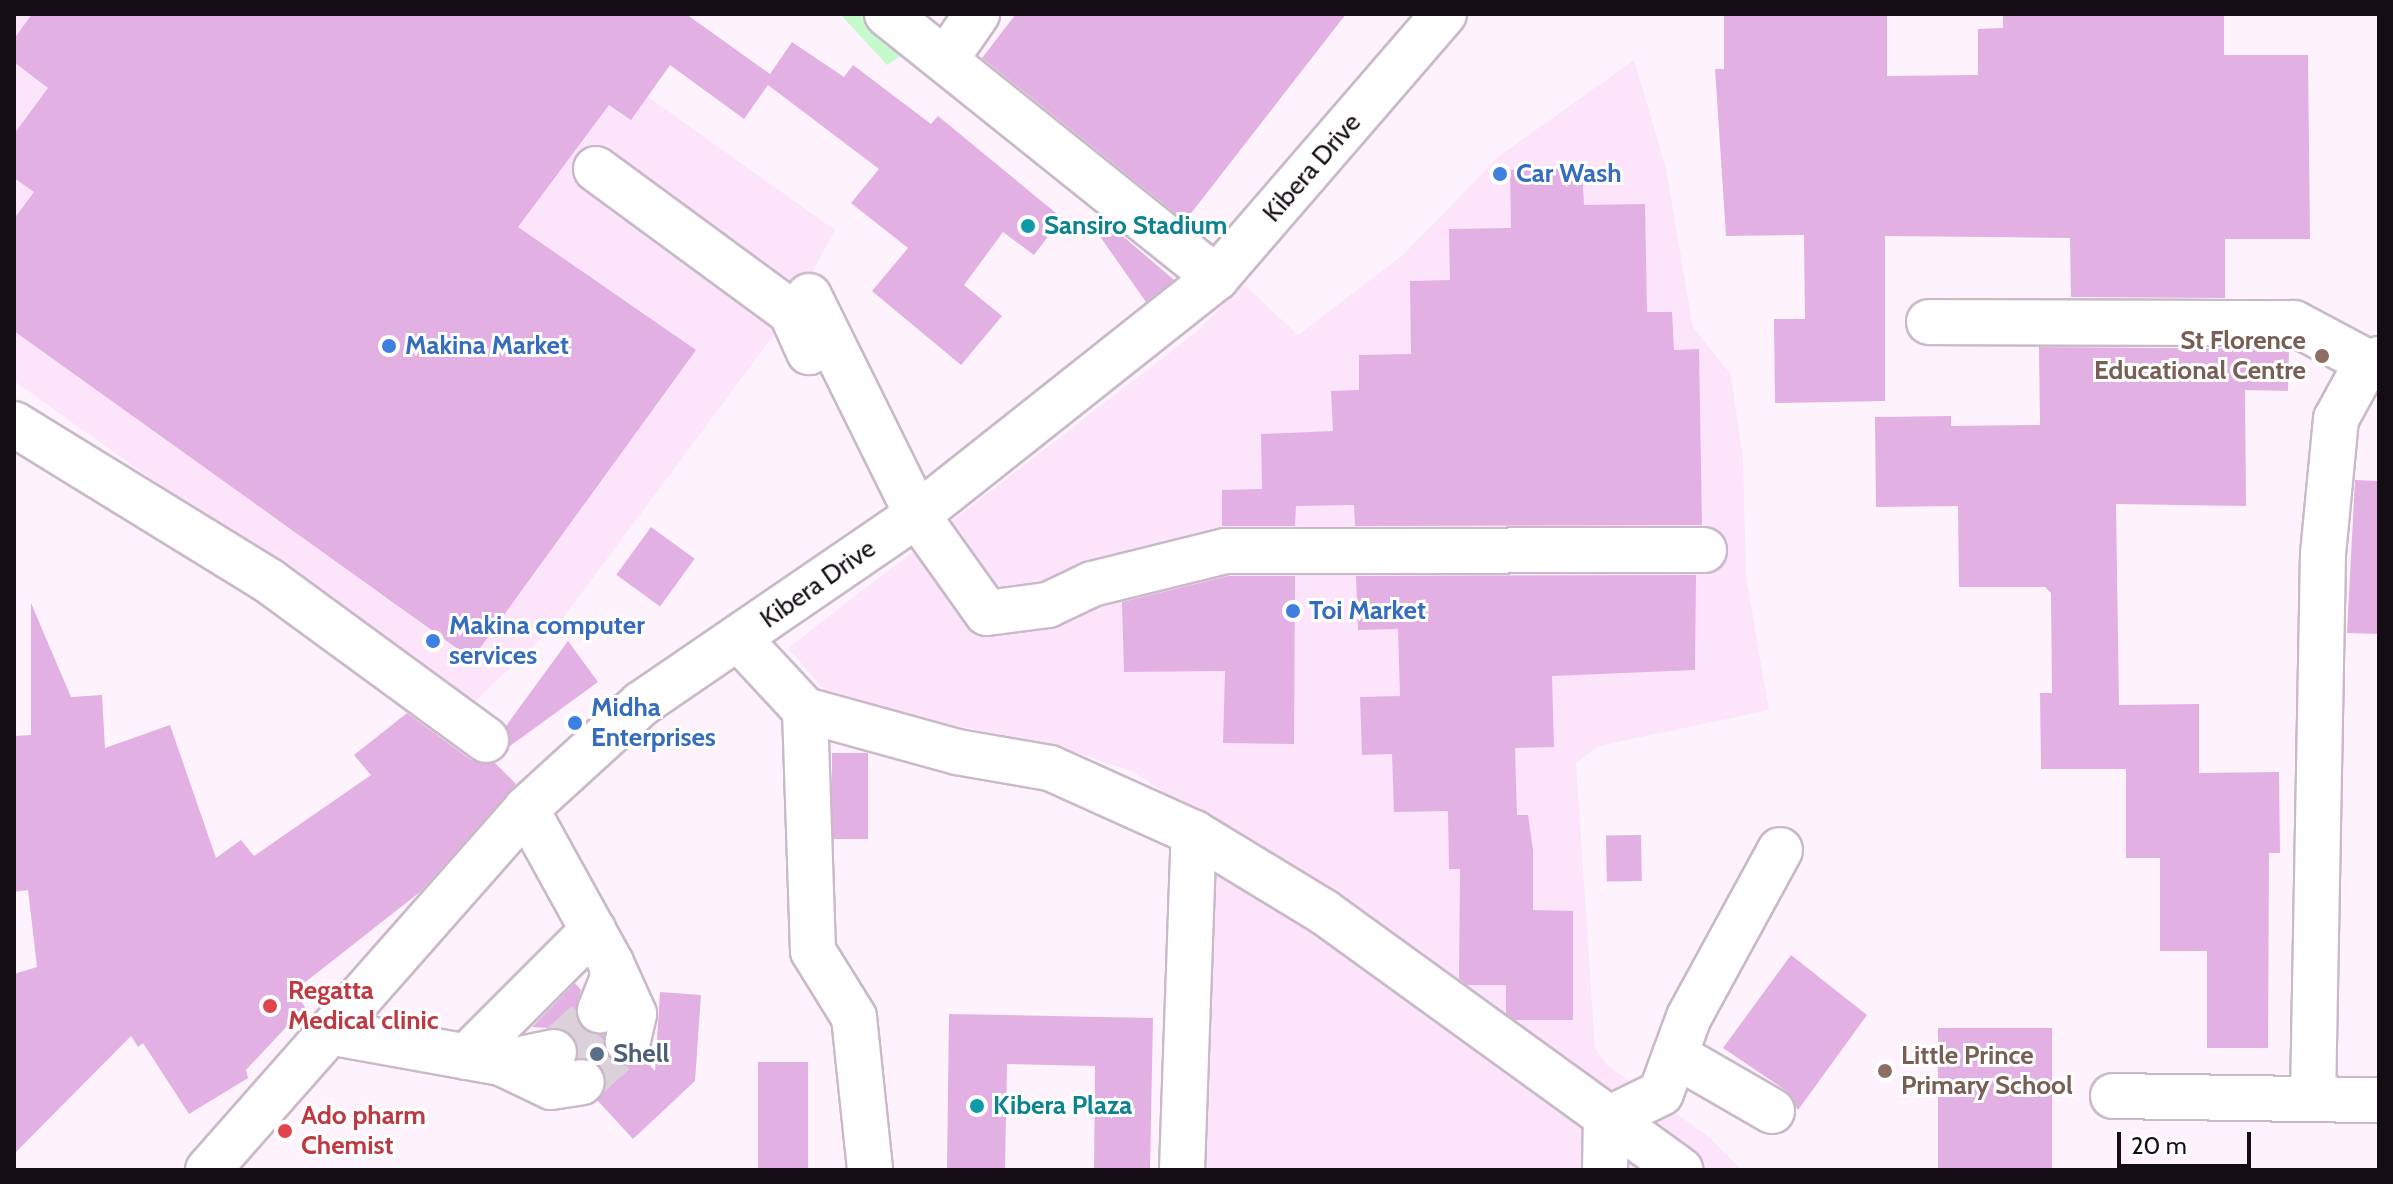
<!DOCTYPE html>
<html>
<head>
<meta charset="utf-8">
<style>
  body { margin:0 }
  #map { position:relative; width:2393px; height:1184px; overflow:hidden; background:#fef3fd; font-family:Cabin,sans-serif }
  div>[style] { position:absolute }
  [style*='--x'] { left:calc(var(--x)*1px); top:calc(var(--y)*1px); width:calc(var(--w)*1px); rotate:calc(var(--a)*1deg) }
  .built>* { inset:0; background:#fce5fb }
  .green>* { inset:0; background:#c6f9cc }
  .building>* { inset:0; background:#e3b0e3; transform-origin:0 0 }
  .minor-tunnel>* { height:44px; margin-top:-22px; transform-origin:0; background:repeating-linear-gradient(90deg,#dbd1da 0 44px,transparent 0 66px) }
  .roads { filter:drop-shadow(2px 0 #c9b9c9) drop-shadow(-2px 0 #c9b9c9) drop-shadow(0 2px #c9b9c9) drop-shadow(0 -2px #c9b9c9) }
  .minor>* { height:44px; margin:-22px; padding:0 22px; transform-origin:22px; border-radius:22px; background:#fff }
  .dots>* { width:22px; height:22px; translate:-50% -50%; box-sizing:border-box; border:4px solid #fff; border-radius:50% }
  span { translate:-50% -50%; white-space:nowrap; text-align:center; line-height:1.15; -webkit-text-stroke:6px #fff; paint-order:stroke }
  .street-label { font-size:26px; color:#140e14 }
  .shop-label { font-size:26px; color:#366cbe; font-weight:700 }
  .left { translate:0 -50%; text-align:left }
  .culture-label { font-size:26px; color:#0d838f; font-weight:700 }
  .education-label { font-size:26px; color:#785e54; font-weight:700 }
  .right { translate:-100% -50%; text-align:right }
  .health-label { font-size:26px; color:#be3a42; font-weight:700 }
  .service-label { font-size:26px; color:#4e5e75; font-weight:700 }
  .frame { position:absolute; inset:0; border:16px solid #140e14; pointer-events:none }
  .scale { position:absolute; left:2117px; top:1132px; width:134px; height:36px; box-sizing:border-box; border:4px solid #140e14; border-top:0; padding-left:10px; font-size:24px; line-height:28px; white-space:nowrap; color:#140e14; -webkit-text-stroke:6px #fff; paint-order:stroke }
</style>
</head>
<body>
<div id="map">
  <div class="built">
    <div style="clip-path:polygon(14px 14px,532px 14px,835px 230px,791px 312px,563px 618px,470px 706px,14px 381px)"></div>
    <div style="clip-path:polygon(1634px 60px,1666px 168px,1693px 327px,1731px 375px,1743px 459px,1746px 575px,1769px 710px,1599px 746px,1576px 763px,1595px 1048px,1607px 1065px,1708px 1136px,1742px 1170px,1195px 1170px,1213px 826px,1134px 772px,1054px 745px,835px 702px,788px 648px,1196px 332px,1244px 284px,1298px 335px,1403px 255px,1499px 156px)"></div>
  </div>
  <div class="green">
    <div style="clip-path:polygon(840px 14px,913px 14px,905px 53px,887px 65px)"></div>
  </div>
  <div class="building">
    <div style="clip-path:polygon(32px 14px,686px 14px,770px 74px,792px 42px,844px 77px,853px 65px,931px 124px,938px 116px,1062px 218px,1034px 255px,1003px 232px,964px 285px,1002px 316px,961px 365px,872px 291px,908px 248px,851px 203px,879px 169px,768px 85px,744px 119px,670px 65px,631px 120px,609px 105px,518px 227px,696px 350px,472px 659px,14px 331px,14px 219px,34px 192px,14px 178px,14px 134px,48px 88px,14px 62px,14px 39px)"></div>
    <div style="clip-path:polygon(1016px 14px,1346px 14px,1185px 221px,982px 58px)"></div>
    <div style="clip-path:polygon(1724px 14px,1887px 14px,1887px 76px,1978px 75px,1978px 29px,2003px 28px,2003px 14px,2224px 14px,2224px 55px,2308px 55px,2310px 239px,2225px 239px,2225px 298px,2071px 297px,2070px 238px,1885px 236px,1885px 401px,1775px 403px,1774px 319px,1805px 319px,1804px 235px,1726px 236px,1715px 69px,1724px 69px)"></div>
    <div style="clip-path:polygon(1582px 168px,1584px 205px,1645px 204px,1647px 312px,1672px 312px,1674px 350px,1699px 349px,1702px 525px,1355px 526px,1354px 505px,1296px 506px,1295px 526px,1222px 526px,1222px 490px,1262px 489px,1261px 434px,1333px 431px,1331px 391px,1359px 390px,1359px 355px,1411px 354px,1410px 281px,1450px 280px,1449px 229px,1511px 228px,1510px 170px)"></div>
    <div style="clip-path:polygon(1104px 220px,1174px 280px,1146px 302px,1094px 228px)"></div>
    <div style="clip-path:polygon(2039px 347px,2289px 349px,2288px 391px,2245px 390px,2246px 506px,2116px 504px,2119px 705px,2199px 704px,2199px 773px,2279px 772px,2280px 853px,2269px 853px,2268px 1048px,2207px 1048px,2207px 951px,2160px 951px,2160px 858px,2126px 858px,2126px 769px,2041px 769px,2040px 693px,2052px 693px,2051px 593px,2045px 587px,1959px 587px,1958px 506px,1876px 507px,1875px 417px,1951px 416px,1951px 426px,2040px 425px)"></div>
    <div style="clip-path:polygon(2355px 480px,2379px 481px,2379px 634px,2347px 633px)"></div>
    <div style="left:651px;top:527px;width:54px;height:59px;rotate:36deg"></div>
    <div style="clip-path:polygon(1696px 575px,1695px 670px,1552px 676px,1554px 747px,1515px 748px,1517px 815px,1528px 815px,1533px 850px,1533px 910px,1573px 911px,1573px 1020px,1515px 1020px,1506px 1013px,1506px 985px,1467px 985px,1459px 979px,1460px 869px,1449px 869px,1448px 811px,1394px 812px,1392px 754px,1362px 755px,1360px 697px,1400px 696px,1398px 629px,1358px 630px,1356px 576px)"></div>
    <div style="clip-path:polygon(1228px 576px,1295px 576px,1294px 744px,1223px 743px,1225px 671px,1124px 672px,1122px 602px)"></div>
    <div style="clip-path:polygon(31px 603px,71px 697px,102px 695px,105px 748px,170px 725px,216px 858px,241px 840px,254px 856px,371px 775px,354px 755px,407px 713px,471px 760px,495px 763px,516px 784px,420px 892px,294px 991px,305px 1007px,246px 1070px,248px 1078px,189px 1114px,143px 1043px,138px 1047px,131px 1036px,14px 1154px,14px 974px,37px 967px,28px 890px,14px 892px,14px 736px,31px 735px)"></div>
    <div style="clip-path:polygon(568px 641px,598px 682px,510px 746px,506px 726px)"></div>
    <div style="left:832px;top:753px;width:36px;height:86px"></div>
    <div style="left:1641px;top:835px;width:46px;height:35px;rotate:89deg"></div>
    <div style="clip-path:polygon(1791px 955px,1867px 1015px,1798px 1110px,1785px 1090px,1723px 1048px)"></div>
    <div style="clip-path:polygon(575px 983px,581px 990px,575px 1013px,580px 1025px,604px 1035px,611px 1059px,623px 1065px,644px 1059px,655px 1071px,660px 992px,701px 995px,695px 1081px,633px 1139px,598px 1101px,607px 1079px,601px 1066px,578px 1057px,573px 1036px,563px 1029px,532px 1027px)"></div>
    <div style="clip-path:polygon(949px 1014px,1153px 1018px,1150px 1170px,1094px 1170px,1095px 1066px,1007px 1064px,1005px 1170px,947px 1170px)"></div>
    <div style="left:1938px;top:1028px;width:114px;height:142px"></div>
    <div style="left:758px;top:1062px;width:50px;height:108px"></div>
  </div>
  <div class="minor-tunnel">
    <div style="--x:554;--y:1052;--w:62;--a:-42.4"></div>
    <div style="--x:582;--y:1082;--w:62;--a:-41.7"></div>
  </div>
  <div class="roads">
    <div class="minor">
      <div style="--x:887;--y:14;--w:422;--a:38.7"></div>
      <div style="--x:946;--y:59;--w:55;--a:-55.4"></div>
      <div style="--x:596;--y:169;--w:242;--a:36.3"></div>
      <div style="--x:791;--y:312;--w:44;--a:65.8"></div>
      <div style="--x:809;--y:296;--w:244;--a:63.7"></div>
      <div style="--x:917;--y:515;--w:120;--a:54.5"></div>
      <div style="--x:987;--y:613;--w:62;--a:-7.5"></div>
      <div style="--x:1048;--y:605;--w:49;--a:-25.5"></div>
      <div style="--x:1092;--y:584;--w:137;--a:-13.9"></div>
      <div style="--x:1225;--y:551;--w:479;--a:-0.1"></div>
      <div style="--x:1929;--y:322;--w:365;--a:0.2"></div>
      <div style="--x:2294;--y:323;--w:89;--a:28"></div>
      <div style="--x:14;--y:424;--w:299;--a:31.6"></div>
      <div style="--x:269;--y:581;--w:269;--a:36.2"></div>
      <div style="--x:739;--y:639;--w:97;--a:47.1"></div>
      <div style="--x:805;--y:710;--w:158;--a:15.4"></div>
      <div style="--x:957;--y:752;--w:94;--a:9.8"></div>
      <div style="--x:1050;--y:768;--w:158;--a:24.3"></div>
      <div style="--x:1194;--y:833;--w:152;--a:31.3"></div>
      <div style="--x:1324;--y:912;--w:440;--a:35.9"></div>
      <div style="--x:805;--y:710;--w:241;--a:88.1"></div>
      <div style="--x:813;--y:951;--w:78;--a:58.2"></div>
      <div style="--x:854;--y:1017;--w:154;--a:84"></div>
      <div style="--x:526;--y:809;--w:176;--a:61.1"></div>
      <div style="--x:611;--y:963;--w:15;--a:82"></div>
      <div style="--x:613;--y:978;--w:35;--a:112"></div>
      <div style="--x:611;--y:963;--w:56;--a:65.7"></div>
      <div style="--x:634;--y:1014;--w:28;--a:103"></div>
      <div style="--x:329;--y:1032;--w:175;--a:10.2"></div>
      <div style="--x:501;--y:1063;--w:54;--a:-11.7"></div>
      <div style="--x:1675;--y:1055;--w:112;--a:30"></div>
      <div style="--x:466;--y:1057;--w:180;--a:-45"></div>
      <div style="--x:501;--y:1063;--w:55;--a:25.6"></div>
      <div style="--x:551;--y:1087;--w:31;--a:-9"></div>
      <div style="--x:2113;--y:1096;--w:266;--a:0.9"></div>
      <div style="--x:2313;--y:1099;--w:545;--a:-88.95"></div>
      <div style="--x:2323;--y:554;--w:136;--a:-84.5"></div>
      <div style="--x:2336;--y:419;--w:48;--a:-61.3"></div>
      <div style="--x:2359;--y:377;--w:27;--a:-42"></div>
      <div style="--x:208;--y:1170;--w:481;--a:-48.6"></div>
      <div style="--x:526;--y:809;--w:156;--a:-42.4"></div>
      <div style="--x:641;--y:704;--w:335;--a:-34.4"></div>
      <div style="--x:917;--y:515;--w:382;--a:-38.4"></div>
      <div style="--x:1216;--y:278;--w:349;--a:-49.2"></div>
      <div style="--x:1182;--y:1170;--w:337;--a:-88"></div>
      <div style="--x:1605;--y:1170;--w:50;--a:-88.9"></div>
      <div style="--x:1606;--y:1120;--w:61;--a:-26.1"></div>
      <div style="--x:1661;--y:1093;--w:81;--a:-69.8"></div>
      <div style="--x:1689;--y:1017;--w:190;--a:-61.4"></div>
    </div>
  </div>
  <div class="dots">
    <div style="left:1500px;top:174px;background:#3f7fe0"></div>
    <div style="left:1028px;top:226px;background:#0f9aa8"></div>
    <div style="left:389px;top:346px;background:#3f7fe0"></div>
    <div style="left:2322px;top:356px;background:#8d6e63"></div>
    <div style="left:1293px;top:611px;background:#3f7fe0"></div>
    <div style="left:433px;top:641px;background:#3f7fe0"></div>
    <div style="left:575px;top:723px;background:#3f7fe0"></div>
    <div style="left:270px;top:1006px;background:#e0444e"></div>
    <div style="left:597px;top:1054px;background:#5c6f8a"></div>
    <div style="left:1885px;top:1071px;background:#8d6e63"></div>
    <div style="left:977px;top:1106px;background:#0f9aa8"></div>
    <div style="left:285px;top:1131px;background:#e0444e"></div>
  </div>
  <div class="street-label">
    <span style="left:1312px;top:168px;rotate:-49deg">Kibera Drive</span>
    <span style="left:818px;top:584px;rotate:-35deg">Kibera Drive</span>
  </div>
  <div class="shop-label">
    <span class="left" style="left:1516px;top:174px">Car Wash</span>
    <span class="left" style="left:405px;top:346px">Makina Market</span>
    <span class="left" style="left:1309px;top:611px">Toi Market</span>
    <span class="left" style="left:449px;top:641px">Makina computer<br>services</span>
    <span class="left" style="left:591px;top:723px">Midha<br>Enterprises</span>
  </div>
  <div class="culture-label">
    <span class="left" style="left:1044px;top:226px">Sansiro Stadium</span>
    <span class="left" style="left:993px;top:1106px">Kibera Plaza</span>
  </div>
  <div class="education-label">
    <span class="right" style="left:2306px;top:356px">St Florence<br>Educational Centre</span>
    <span class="left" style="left:1901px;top:1071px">Little Prince<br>Primary School</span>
  </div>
  <div class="health-label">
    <span class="left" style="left:288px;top:1006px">Regatta<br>Medical clinic</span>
    <span class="left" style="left:301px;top:1131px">Ado pharm<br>Chemist</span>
  </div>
  <div class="service-label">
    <span class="left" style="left:613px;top:1054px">Shell</span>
  </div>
  <div class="frame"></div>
  <div class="scale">20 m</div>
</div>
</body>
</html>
